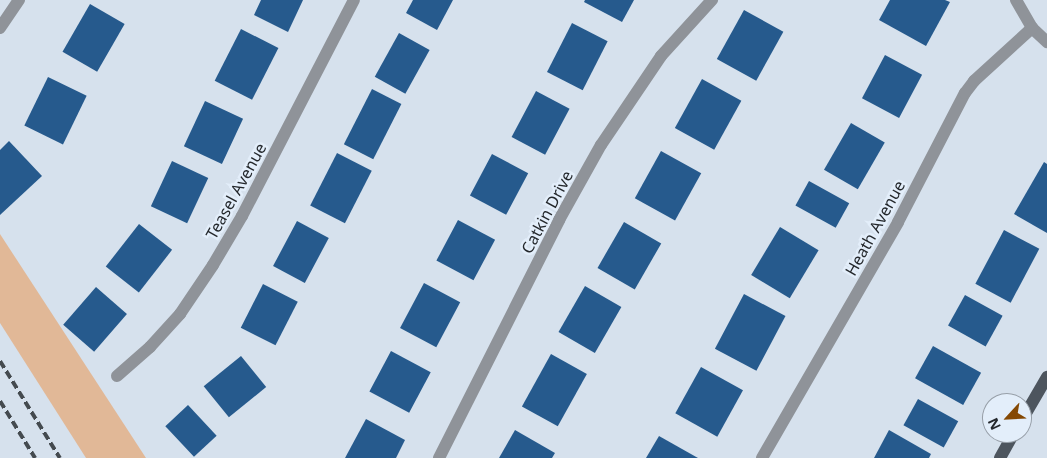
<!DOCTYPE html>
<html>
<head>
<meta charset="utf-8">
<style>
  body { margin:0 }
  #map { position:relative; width:1047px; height:458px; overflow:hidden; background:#d6e1ed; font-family:"Noto Sans",sans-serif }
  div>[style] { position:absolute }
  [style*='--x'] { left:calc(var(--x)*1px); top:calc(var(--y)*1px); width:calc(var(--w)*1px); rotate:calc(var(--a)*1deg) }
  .green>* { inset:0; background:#e1b897 }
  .building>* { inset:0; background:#265a8d; transform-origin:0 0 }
  .minor>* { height:12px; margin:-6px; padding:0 6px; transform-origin:6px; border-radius:6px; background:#8f9399 }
  .major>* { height:12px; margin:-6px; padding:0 6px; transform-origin:6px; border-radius:6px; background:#4d555e }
  .rail>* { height:4px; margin-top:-2px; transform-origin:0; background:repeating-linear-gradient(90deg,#444a4f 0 8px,transparent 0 12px) }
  span { translate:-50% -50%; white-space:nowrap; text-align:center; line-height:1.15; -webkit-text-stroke:5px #e3eefa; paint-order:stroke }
  .street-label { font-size:16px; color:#24282c }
  .north { position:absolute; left:982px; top:393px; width:50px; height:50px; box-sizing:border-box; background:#e3eefa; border:1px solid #979fa8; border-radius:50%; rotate:245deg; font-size:14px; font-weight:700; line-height:20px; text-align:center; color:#24282c }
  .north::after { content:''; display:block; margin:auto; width:18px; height:22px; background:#854904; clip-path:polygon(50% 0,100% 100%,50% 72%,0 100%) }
</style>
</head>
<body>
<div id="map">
  <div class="green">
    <div style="clip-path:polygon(0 234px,146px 458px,86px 458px,0 323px)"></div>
  </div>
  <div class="building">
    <div style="clip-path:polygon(261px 0,303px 0,288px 32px,254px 15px)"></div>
    <div style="clip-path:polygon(413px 0,453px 0,437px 30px,406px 13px)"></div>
    <div style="clip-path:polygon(585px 0,634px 0,622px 22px,584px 2px)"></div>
    <div style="clip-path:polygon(890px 0,945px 0,950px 2px,926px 46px,879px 20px)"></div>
    <div style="left:90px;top:4px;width:40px;height:55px;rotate:30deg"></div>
    <div style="left:744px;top:10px;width:45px;height:56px;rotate:29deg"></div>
    <div style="left:572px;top:23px;width:40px;height:55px;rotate:27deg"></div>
    <div style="left:241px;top:29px;width:42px;height:58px;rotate:27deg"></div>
    <div style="left:399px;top:33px;width:35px;height:50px;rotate:29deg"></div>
    <div style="left:885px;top:55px;width:42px;height:49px;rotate:28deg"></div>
    <div style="left:48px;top:77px;width:43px;height:54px;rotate:26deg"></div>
    <div style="left:702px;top:79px;width:45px;height:56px;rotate:29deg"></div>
    <div style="left:372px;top:89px;width:33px;height:62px;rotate:27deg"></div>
    <div style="left:536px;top:91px;width:38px;height:52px;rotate:28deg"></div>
    <div style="left:205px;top:101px;width:42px;height:50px;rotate:25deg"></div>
    <div style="left:851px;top:123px;width:39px;height:54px;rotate:30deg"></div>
    <div style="clip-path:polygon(9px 141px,42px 176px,0 215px,0 150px)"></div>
    <div style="left:661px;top:151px;width:46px;height:54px;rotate:29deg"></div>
    <div style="left:337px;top:153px;width:39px;height:59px;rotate:27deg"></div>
    <div style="left:492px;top:154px;width:41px;height:47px;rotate:28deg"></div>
    <div style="left:172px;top:161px;width:40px;height:50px;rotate:25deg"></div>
    <div style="clip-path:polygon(1044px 162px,1047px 164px,1047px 233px,1014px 214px)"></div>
    <div style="left:809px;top:181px;width:46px;height:28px;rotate:29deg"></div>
    <div style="left:458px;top:220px;width:42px;height:46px;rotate:28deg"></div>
    <div style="left:297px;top:221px;width:36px;height:51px;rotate:28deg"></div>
    <div style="left:624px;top:222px;width:43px;height:53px;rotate:30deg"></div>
    <div style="left:139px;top:224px;width:42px;height:54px;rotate:38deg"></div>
    <div style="left:780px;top:227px;width:45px;height:56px;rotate:31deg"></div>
    <div style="left:1004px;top:230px;width:40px;height:61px;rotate:28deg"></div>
    <div style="left:424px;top:283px;width:41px;height:51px;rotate:28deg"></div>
    <div style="left:263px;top:284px;width:39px;height:49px;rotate:27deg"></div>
    <div style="left:585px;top:286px;width:42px;height:53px;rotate:30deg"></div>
    <div style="left:96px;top:287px;width:41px;height:50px;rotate:41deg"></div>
    <div style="left:744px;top:294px;width:47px;height:62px;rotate:28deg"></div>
    <div style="left:965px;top:295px;width:43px;height:35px;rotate:29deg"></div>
    <div style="left:933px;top:346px;width:55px;height:37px;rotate:29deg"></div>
    <div style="left:391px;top:351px;width:45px;height:46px;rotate:28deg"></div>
    <div style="left:551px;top:354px;width:41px;height:60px;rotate:29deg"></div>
    <div style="left:241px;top:356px;width:40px;height:48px;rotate:51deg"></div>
    <div style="left:701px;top:367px;width:48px;height:53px;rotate:29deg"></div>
    <div style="left:918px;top:399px;width:46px;height:30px;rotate:29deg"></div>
    <div style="left:188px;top:405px;width:42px;height:31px;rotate:47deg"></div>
    <div style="clip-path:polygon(366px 419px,405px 440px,396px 458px,345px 458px)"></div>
    <div style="clip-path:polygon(515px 430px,555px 453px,552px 458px,499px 458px)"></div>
    <div style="clip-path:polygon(889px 430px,931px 454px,929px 458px,874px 458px)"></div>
    <div style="clip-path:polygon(659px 436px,698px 458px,646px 458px)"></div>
  </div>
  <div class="minor">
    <div style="--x:1016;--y:0;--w:32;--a:60"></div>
    <div style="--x:1032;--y:28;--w:21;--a:43"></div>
    <div style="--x:0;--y:28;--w:34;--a:-56"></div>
    <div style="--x:117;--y:376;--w:44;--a:-41.3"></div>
    <div style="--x:150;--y:347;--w:45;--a:-47.7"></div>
    <div style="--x:180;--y:314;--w:59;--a:-56"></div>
    <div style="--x:213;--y:265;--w:57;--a:-59.4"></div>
    <div style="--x:242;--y:216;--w:243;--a:-62.6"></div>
    <div style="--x:439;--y:458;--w:267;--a:-63.2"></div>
    <div style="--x:559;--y:220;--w:86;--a:-60.8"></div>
    <div style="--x:601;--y:145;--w:107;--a:-56"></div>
    <div style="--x:661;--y:56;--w:76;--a:-47.7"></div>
    <div style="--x:762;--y:458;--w:272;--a:-60"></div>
    <div style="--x:898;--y:222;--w:145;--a:-62.6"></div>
    <div style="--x:965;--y:93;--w:15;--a:-53"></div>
    <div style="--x:974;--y:81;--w:79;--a:-42.4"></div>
  </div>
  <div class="major">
    <div style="--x:1022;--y:420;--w:50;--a:-59.8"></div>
    <div style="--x:1000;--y:458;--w:29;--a:-61"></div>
  </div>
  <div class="rail">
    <div style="--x:0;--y:361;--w:114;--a:58.3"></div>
    <div style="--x:0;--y:401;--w:67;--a:58.4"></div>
  </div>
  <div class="street-label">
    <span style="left:236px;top:191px;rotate:-61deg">Teasel Avenue</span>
    <span style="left:547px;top:212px;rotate:-62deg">Catkin Drive</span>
    <span style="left:875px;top:228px;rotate:-61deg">Heath Avenue</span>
  </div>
  <div class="north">N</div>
</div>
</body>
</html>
